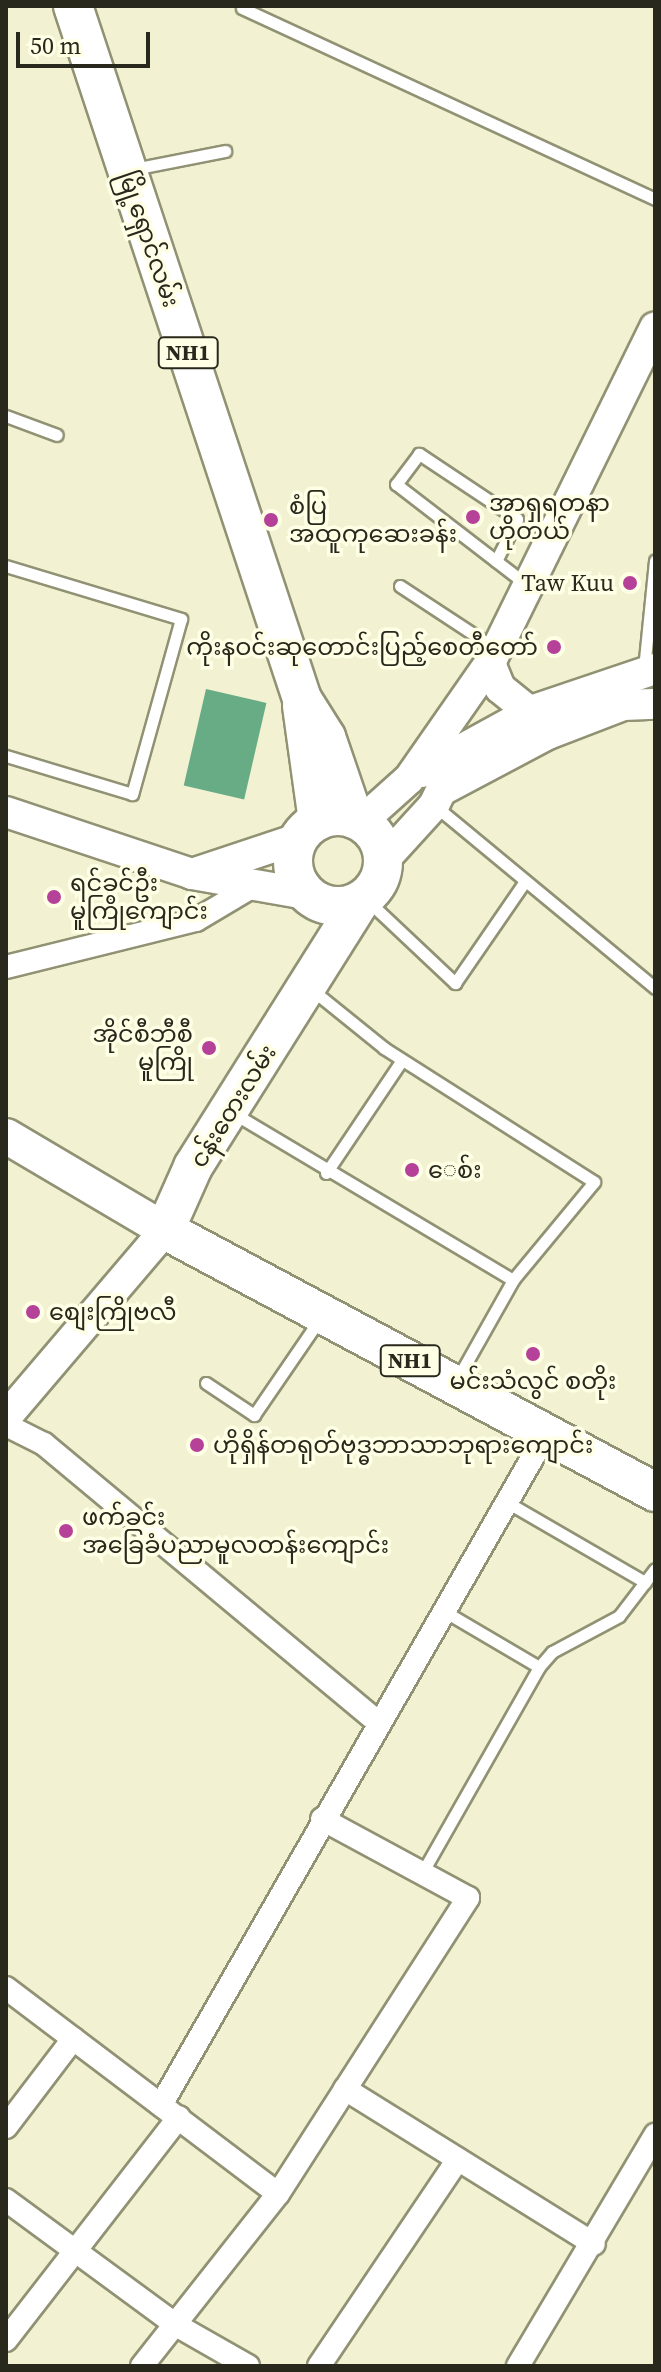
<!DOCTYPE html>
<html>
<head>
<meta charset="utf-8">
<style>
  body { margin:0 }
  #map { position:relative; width:661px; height:2372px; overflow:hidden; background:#f2f2d2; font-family:"Source Serif 4","Noto Sans Myanmar",serif }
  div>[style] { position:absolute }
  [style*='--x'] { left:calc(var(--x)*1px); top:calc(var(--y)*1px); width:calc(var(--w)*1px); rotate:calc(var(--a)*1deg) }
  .water>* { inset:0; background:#68ac86; transform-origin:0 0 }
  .roads { filter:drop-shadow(2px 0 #919174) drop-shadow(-2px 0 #919174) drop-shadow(0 2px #919174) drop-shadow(0 -2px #919174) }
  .lane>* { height:11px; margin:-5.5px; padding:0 5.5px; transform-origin:5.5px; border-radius:5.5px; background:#fff }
  .street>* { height:22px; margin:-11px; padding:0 11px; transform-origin:11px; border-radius:11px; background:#fff }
  .secondary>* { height:30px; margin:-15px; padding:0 15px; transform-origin:15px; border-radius:15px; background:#fff }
  .primary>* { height:34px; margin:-17px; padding:0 17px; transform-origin:17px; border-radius:17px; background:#fff }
  .highway>* { height:38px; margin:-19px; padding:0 19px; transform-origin:19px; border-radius:19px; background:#fff }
  .highway>.ring { margin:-19px; padding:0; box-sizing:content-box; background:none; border:38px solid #fff; border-radius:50% }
  .dots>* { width:22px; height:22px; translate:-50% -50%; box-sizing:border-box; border:4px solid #ffffe6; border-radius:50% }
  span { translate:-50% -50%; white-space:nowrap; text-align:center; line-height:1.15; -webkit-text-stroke:7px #ffffe6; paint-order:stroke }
  .shield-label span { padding:2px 6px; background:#ffffe6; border:2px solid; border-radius:6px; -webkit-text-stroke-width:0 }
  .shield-label { font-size:22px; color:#28281c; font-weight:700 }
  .street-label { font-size:24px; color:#28281c }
  .poi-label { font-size:24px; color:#28281c }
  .left { translate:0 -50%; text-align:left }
  .right { translate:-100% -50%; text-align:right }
  .frame { position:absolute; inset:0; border:8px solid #28281c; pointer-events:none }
  .scale { position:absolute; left:16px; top:32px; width:134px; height:36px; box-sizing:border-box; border:4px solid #28281c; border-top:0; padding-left:10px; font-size:24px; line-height:28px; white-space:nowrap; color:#28281c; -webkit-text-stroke:6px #ffffe6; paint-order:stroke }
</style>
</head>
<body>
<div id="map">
  <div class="water">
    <div style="left:206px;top:689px;width:62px;height:99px;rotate:13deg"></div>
  </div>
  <div class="roads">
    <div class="lane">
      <div style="--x:242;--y:8;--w:455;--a:24.8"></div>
      <div style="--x:133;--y:169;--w:94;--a:-11.1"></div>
      <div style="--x:6;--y:416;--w:54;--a:20.4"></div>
      <div style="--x:496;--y:561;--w:47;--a:-63.4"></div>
      <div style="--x:517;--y:519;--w:118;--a:-146.4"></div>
      <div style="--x:419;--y:454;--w:38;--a:127"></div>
      <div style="--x:396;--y:484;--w:165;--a:37.6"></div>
      <div style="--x:6;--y:566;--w:183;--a:16.8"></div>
      <div style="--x:181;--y:619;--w:182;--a:105.6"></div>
      <div style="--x:132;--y:794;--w:132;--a:-163.2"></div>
      <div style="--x:400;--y:586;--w:115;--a:33.3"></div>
      <div style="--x:644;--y:669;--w:109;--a:-84.2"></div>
      <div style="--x:434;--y:805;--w:287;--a:39.6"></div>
      <div style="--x:368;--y:901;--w:120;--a:43.3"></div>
      <div style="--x:455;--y:983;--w:124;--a:-55.5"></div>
      <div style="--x:311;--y:989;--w:94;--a:38.9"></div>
      <div style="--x:384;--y:1048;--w:249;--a:32.5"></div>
      <div style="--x:594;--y:1182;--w:127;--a:129.6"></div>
      <div style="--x:513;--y:1280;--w:116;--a:119.4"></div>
      <div style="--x:233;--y:1113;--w:326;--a:30.8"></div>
      <div style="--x:326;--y:1173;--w:136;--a:-56.1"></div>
      <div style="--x:206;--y:1383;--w:58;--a:33.7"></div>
      <div style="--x:254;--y:1415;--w:115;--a:-55.6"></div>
      <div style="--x:505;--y:1501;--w:162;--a:30.1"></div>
      <div style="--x:539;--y:1667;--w:20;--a:-49"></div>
      <div style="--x:552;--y:1652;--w:76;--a:-28.2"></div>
      <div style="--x:619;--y:1616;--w:59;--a:-52.5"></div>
      <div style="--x:422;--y:1873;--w:237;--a:-60.4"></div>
      <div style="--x:539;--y:1667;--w:110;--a:-149.5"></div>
    </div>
    <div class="street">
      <div style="--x:6;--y:967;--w:196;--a:-13.9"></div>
      <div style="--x:196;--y:920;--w:63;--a:-30.7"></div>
      <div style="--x:6;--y:1425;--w:42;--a:26.6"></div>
      <div style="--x:44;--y:1444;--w:433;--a:39.8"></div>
      <div style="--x:6;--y:1988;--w:341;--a:37.1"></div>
      <div style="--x:345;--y:2089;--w:293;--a:31.9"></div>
      <div style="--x:161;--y:2105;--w:774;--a:-60.15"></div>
      <div style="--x:6;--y:2127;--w:111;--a:-52.7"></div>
      <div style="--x:6;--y:2200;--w:211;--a:36.3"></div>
      <div style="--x:176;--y:2325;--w:83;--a:29.7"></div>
      <div style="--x:6;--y:2340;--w:282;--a:-52.2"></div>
      <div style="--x:142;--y:2366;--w:219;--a:-51.7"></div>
      <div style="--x:278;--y:2194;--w:352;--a:-57.3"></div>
      <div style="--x:468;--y:1898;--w:166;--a:-151.6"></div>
      <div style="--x:319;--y:2366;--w:249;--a:-56.1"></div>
      <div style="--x:518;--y:2366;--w:269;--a:-59.3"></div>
    </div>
    <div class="secondary">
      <div style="--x:490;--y:663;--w:27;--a:68"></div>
      <div style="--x:500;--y:688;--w:53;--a:38.8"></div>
      <div style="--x:421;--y:772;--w:129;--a:-28.8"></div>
      <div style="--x:534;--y:710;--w:128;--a:-18.7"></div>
      <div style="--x:444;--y:789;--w:118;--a:-27.9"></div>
      <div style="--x:548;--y:734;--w:80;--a:-21.1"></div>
      <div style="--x:623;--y:705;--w:32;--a:-2"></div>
      <div style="--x:6;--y:812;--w:196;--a:18.4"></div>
      <div style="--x:192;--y:874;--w:117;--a:9.9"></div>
      <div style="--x:361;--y:822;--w:64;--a:-41.9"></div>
      <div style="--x:409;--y:779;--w:141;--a:-55.1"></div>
      <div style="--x:490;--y:663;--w:374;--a:-63.8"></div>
      <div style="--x:384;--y:860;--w:74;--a:-47.7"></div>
      <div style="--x:434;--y:805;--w:37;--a:-64"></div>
      <div style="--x:192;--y:874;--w:114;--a:-18.4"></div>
      <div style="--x:6;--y:1417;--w:245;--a:-49.6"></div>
    </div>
    <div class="primary">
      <div style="--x:6;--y:1136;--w:185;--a:30.6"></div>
    </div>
    <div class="highway">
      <div style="--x:73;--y:6;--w:730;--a:71.71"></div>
      <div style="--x:302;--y:699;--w:45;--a:57.7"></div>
      <div style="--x:326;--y:737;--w:87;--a:71.1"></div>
      <div style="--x:302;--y:706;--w:116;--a:82.1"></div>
      <div class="ring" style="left:293px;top:816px;width:52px;height:52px"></div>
      <div style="--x:361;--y:900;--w:315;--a:122.2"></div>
      <div style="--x:193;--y:1167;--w:69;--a:114"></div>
      <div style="--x:165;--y:1230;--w:556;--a:28.13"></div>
    </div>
  </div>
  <div class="dots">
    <div style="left:473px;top:517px;background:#b54199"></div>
    <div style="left:271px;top:520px;background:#b54199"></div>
    <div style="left:630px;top:583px;background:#b54199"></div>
    <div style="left:554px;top:647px;background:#b54199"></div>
    <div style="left:54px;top:897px;background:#b54199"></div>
    <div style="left:209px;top:1048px;background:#b54199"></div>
    <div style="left:412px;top:1170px;background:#b54199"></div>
    <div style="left:33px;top:1312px;background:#b54199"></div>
    <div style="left:533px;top:1354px;background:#b54199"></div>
    <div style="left:197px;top:1445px;background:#b54199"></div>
    <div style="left:66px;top:1531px;background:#b54199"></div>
  </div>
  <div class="shield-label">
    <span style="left:188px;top:353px">NH1</span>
    <span style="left:410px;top:1361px">NH1</span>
  </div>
  <div class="street-label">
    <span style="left:149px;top:239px;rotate:71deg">မြို့ရှောင်လမ်း</span>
    <span style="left:233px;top:1106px;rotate:-58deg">ငန်းတေးလမ်း</span>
  </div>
  <div class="poi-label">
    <span class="left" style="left:489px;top:517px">အာရှရတနာ<br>ဟိုတယ်</span>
    <span class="left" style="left:289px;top:520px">စံပြ<br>အထူကုဆေးခန်း</span>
    <span class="right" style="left:614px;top:583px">Taw Kuu</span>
    <span class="right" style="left:538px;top:647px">ကိုးနဝင်းဆုတောင်းပြည့်စေတီတော်</span>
    <span class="left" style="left:70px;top:897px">ရင်ခွင်ဦး<br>မူကြိုကျောင်း</span>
    <span class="right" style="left:193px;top:1048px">အိုင်စီဘီစီ<br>မူကြို</span>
    <span class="left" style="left:428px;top:1170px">ေစ်း</span>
    <span class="left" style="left:49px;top:1312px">စျေးကြိုဗလီ</span>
    <span style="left:533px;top:1381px">မင်းသံလွင် စတိုး</span>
    <span class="left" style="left:213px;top:1445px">ဟိုရှိန်တရုတ်ဗုဒ္ဓဘာသာဘုရားကျောင်း</span>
    <span class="left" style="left:82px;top:1531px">ဖက်ခင်း<br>အခြေခံပညာမူလတန်းကျောင်း</span>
  </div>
  <div class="frame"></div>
  <div class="scale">50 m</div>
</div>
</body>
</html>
